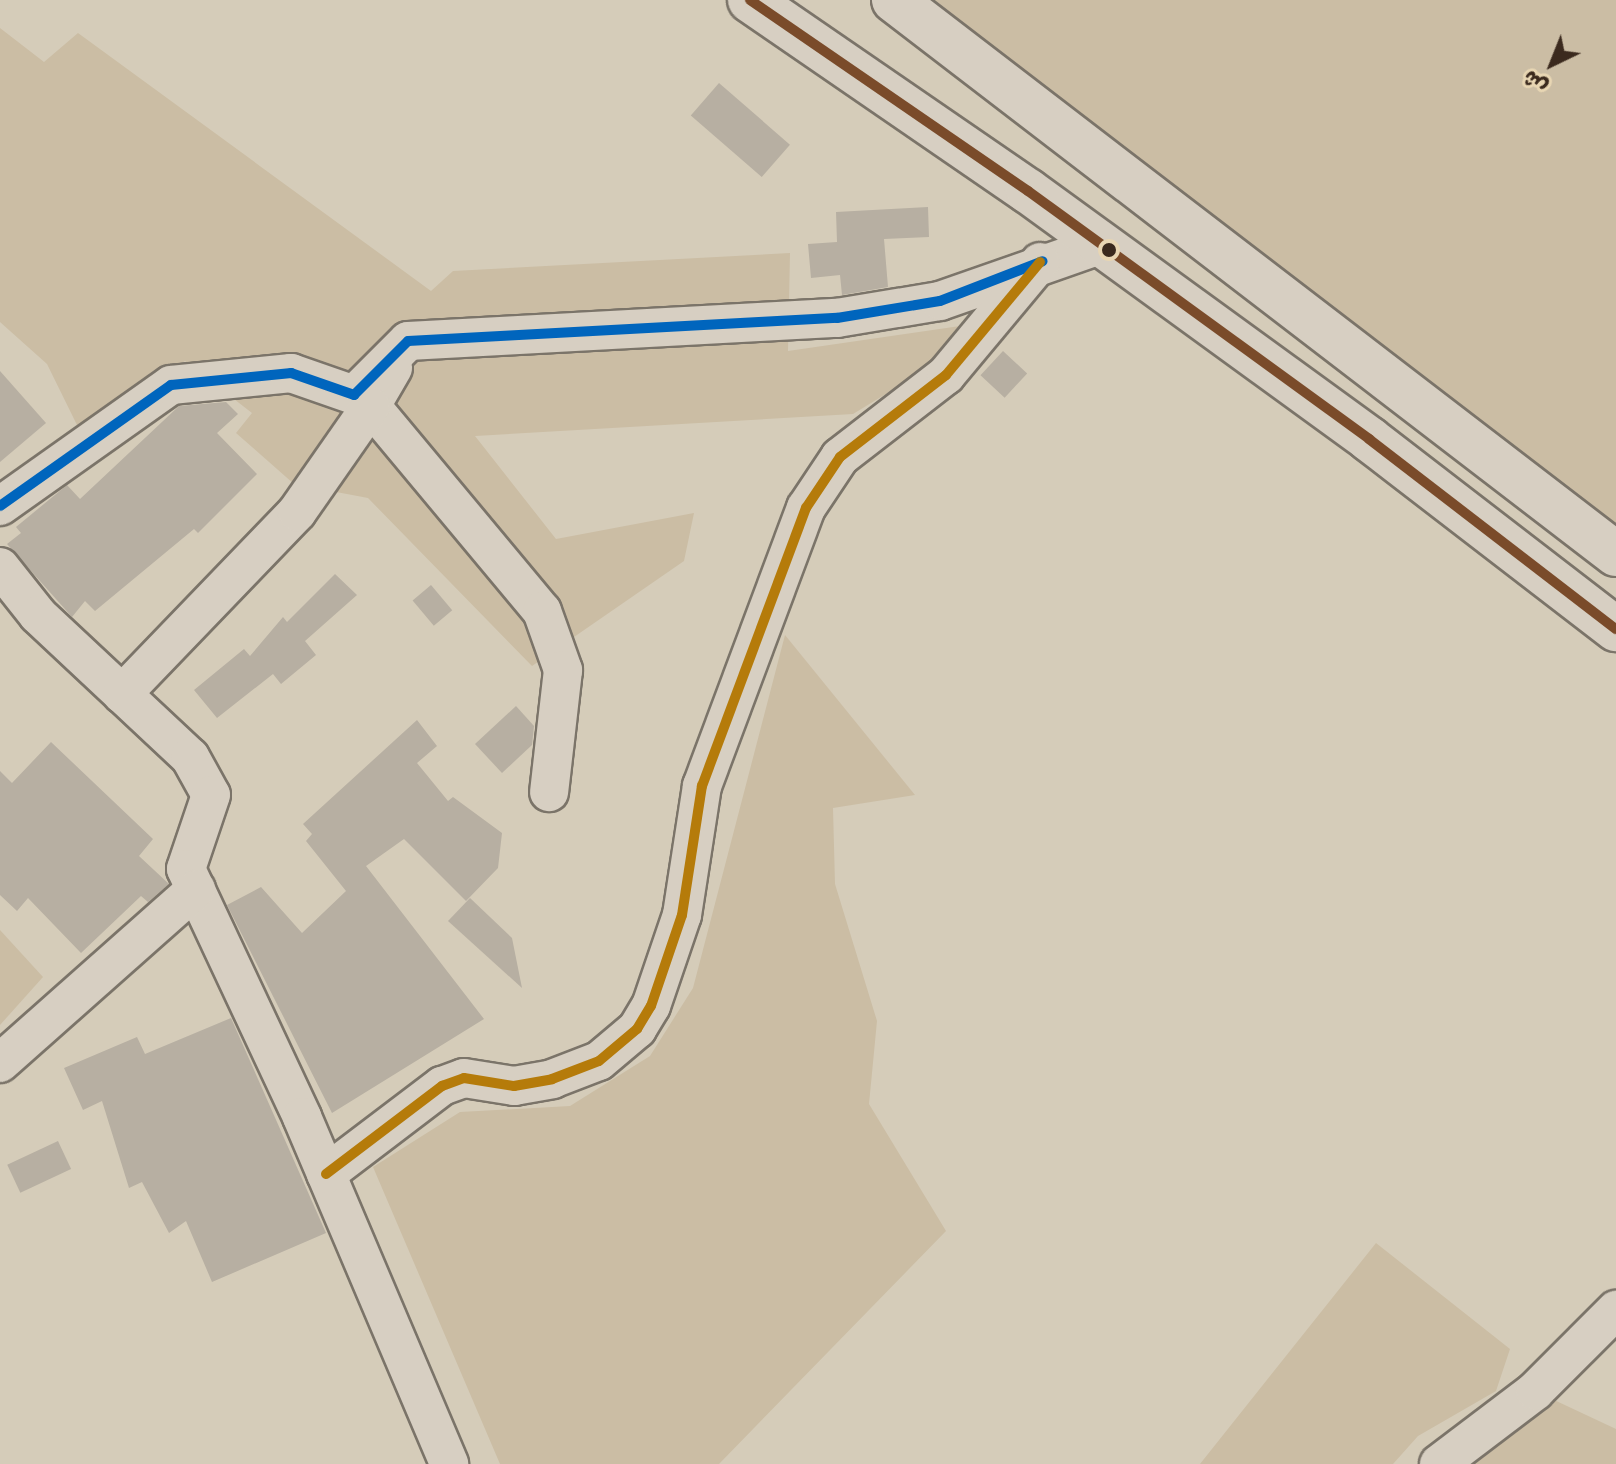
<!DOCTYPE html>
<html>
<head>
<meta charset="utf-8">
<style>
  body { margin:0 }
  #map { position:relative; width:1616px; height:1464px; overflow:hidden; background:#d5ccb9; font-family:"Architects Daughter","Playpen Sans Arabic",sans-serif }
  div>[style] { position:absolute }
  [style*='--x'] { left:calc(var(--x)*1px); top:calc(var(--y)*1px); width:calc(var(--w)*1px); rotate:calc(var(--a)*1deg) }
  .green>* { inset:0; background:#cbbda4 }
  .building>* { inset:0; background:#b7afa2; transform-origin:0 0 }
  .roads { filter:drop-shadow(2px 0 #7b7469) drop-shadow(-2px 0 #7b7469) drop-shadow(0 2px #7b7469) drop-shadow(0 -2px #7b7469) }
  .minor>* { height:38px; margin:-19px; padding:0 19px; transform-origin:19px; border-radius:19px; background:#d7cfc2 }
  .highway>* { height:44px; margin:-22px; padding:0 22px; transform-origin:22px; border-radius:22px; background:#d7cfc2 }
  .bus-1>* { height:10px; margin:-5px; padding:0 5px; transform-origin:5px; border-radius:5px; background:#7a4b2a }
  .bus-2>* { height:10px; margin:-5px; padding:0 5px; transform-origin:5px; border-radius:5px; background:#0065bd }
  .bus-3>* { height:10px; margin:-5px; padding:0 5px; transform-origin:5px; border-radius:5px; background:#b57b0a }
  .dots>* { width:22px; height:22px; translate:-50% -50%; box-sizing:border-box; border:4px solid #e8d6b3; border-radius:50% }
  span { translate:-50% -50%; white-space:nowrap; text-align:center; line-height:1.15; -webkit-text-stroke:8px #e8d6b3; paint-order:stroke }
  .north { position:absolute; left:1512px; top:24px; width:80px; height:80px; -webkit-text-stroke:6px #e8d6b3; paint-order:stroke; rotate:223deg; font-size:22px; font-weight:700; line-height:32px; text-align:center; color:#3b2a1e }
  .north::after { content:''; display:block; margin:auto; width:28px; height:36px; background:#3b2a1e; clip-path:polygon(50% 0,100% 100%,50% 72%,0 100%) }
</style>
</head>
<body>
<div id="map">
  <div class="green">
    <div style="clip-path:polygon(894px 0,1616px 0,1616px 554px)"></div>
    <div style="clip-path:polygon(0 28px,44px 62px,78px 33px,431px 291px,453px 271px,790px 253px,788px 351px,967px 325px,935px 364px,853px 414px,475px 436px,556px 539px,694px 513px,684px 561px,532px 666px,368px 498px,294px 484px,236px 433px,252px 413px,185px 361px,77px 425px,47px 364px,0 322px)"></div>
    <div style="clip-path:polygon(785px 635px,915px 795px,833px 808px,835px 884px,877px 1021px,869px 1104px,946px 1231px,719px 1464px,500px 1464px,373px 1167px,460px 1112px,570px 1106px,650px 1056px,693px 988px)"></div>
    <div style="clip-path:polygon(0 930px,43px 977px,0 1025px)"></div>
    <div style="clip-path:polygon(1376px 1243px,1510px 1349px,1496px 1391px,1418px 1436px,1393px 1464px,1200px 1464px)"></div>
    <div style="clip-path:polygon(1535px 1391px,1616px 1429px,1616px 1464px,1460px 1464px)"></div>
  </div>
  <div class="building">
    <div style="left:719px;top:83px;width:94px;height:43px;rotate:41deg"></div>
    <div style="clip-path:polygon(928px 207px,929px 237px,884px 239px,888px 287px,842px 295px,840px 275px,811px 278px,808px 244px,837px 242px,836px 212px)"></div>
    <div style="left:1003px;top:351px;width:33px;height:33px;rotate:43deg"></div>
    <div style="clip-path:polygon(0 371px,46px 423px,0 462px)"></div>
    <div style="clip-path:polygon(226px 402px,238px 414px,217px 433px,257px 474px,198px 533px,194px 529px,95px 611px,85px 601px,72px 617px,7px 544px,21px 533px,16px 527px,67px 485px,80px 499px,179px 406px)"></div>
    <div style="clip-path:polygon(335px 574px,357px 595px,305px 641px,316px 655px,281px 684px,273px 674px,217px 718px,194px 690px,244px 649px,250px 656px,283px 617px,287px 622px)"></div>
    <div style="left:431px;top:585px;width:33px;height:24px;rotate:50deg"></div>
    <div style="clip-path:polygon(516px 706px,534px 726px,532px 745px,502px 773px,475px 744px)"></div>
    <div style="clip-path:polygon(417px 720px,437px 746px,417px 763px,448px 801px,453px 797px,502px 833px,498px 868px,466px 901px,404px 839px,366px 866px,484px 1019px,332px 1113px,227px 905px,261px 887px,302px 933px,346px 891px,306px 841px,312px 834px,303px 824px)"></div>
    <div style="clip-path:polygon(51px 742px,153px 839px,139px 856px,169px 884px,148px 902px,141px 896px,81px 953px,28px 898px,17px 911px,0 895px,0 771px,12px 783px)"></div>
    <div style="clip-path:polygon(470px 898px,512px 938px,522px 988px,448px 921px)"></div>
    <div style="clip-path:polygon(231px 1018px,326px 1233px,212px 1282px,186px 1221px,169px 1233px,142px 1182px,129px 1188px,102px 1101px,83px 1110px,64px 1068px,137px 1037px,145px 1054px)"></div>
    <div style="left:58px;top:1141px;width:31px;height:56px;rotate:65deg"></div>
  </div>
  <div class="roads">
    <div class="minor">
      <div style="--x:393;--y:368;--w:44;--a:120.1"></div>
      <div style="--x:371;--y:406;--w:267;--a:50.2"></div>
      <div style="--x:542;--y:611;--w:63;--a:70.4"></div>
      <div style="--x:563;--y:670;--w:123;--a:96.5"></div>
      <div style="--x:0;--y:506;--w:209;--a:-35.3"></div>
      <div style="--x:171;--y:385;--w:121;--a:-5.7"></div>
      <div style="--x:291;--y:373;--w:67;--a:19.2"></div>
      <div style="--x:354;--y:395;--w:76;--a:-45"></div>
      <div style="--x:408;--y:341;--w:430;--a:-3.1"></div>
      <div style="--x:837;--y:318;--w:104;--a:-9.4"></div>
      <div style="--x:940;--y:301;--w:166;--a:-19.3"></div>
      <div style="--x:0;--y:567;--w:61;--a:51.6"></div>
      <div style="--x:38;--y:615;--w:208;--a:43.1"></div>
      <div style="--x:190;--y:757;--w:43;--a:61.1"></div>
      <div style="--x:211;--y:795;--w:78;--a:108.7"></div>
      <div style="--x:186;--y:869;--w:274;--a:64.9"></div>
      <div style="--x:302;--y:1117;--w:377;--a:67"></div>
      <div style="--x:122;--y:694;--w:252;--a:-46.1"></div>
      <div style="--x:297;--y:512;--w:129;--a:-55.1"></div>
      <div style="--x:0;--y:1063;--w:262;--a:-41.6"></div>
      <div style="--x:326;--y:1174;--w:146;--a:-37.2"></div>
      <div style="--x:442;--y:1086;--w:23;--a:-20"></div>
      <div style="--x:464;--y:1078;--w:51;--a:9.1"></div>
      <div style="--x:514;--y:1086;--w:39;--a:-10"></div>
      <div style="--x:552;--y:1079;--w:50;--a:-21"></div>
      <div style="--x:599;--y:1061;--w:50;--a:-40.1"></div>
      <div style="--x:637;--y:1029;--w:27;--a:-59"></div>
      <div style="--x:651;--y:1006;--w:96;--a:-71.2"></div>
      <div style="--x:682;--y:915;--w:131;--a:-81.2"></div>
      <div style="--x:702;--y:786;--w:297;--a:-69.5"></div>
      <div style="--x:806;--y:508;--w:61;--a:-56.3"></div>
      <div style="--x:840;--y:457;--w:134;--a:-37.7"></div>
      <div style="--x:946;--y:375;--w:147;--a:-50.2"></div>
      <div style="--x:1439;--y:1464;--w:121;--a:-37.2"></div>
      <div style="--x:1535;--y:1391;--w:115;--a:-45"></div>
    </div>
    <div class="highway">
      <div style="--x:750;--y:0;--w:337;--a:34.5"></div>
      <div style="--x:1028;--y:191;--w:422;--a:36"></div>
      <div style="--x:1369;--y:439;--w:312;--a:37.6"></div>
      <div style="--x:894;--y:0;--w:910;--a:37.5"></div>
    </div>
  </div>
  <div class="bus-1">
    <div style="--x:750;--y:0;--w:337;--a:34.5"></div>
    <div style="--x:1028;--y:191;--w:422;--a:36"></div>
    <div style="--x:1369;--y:439;--w:312;--a:37.6"></div>
  </div>
  <div class="bus-2">
    <div style="--x:0;--y:506;--w:209;--a:-35.3"></div>
    <div style="--x:171;--y:385;--w:121;--a:-5.7"></div>
    <div style="--x:291;--y:373;--w:67;--a:19.2"></div>
    <div style="--x:354;--y:395;--w:76;--a:-45"></div>
    <div style="--x:408;--y:341;--w:430;--a:-3.1"></div>
    <div style="--x:837;--y:318;--w:104;--a:-9.4"></div>
    <div style="--x:940;--y:301;--w:110;--a:-21.2"></div>
  </div>
  <div class="bus-3">
    <div style="--x:326;--y:1174;--w:146;--a:-37.2"></div>
    <div style="--x:442;--y:1086;--w:23;--a:-20"></div>
    <div style="--x:464;--y:1078;--w:51;--a:9.1"></div>
    <div style="--x:514;--y:1086;--w:39;--a:-10"></div>
    <div style="--x:552;--y:1079;--w:50;--a:-21"></div>
    <div style="--x:599;--y:1061;--w:50;--a:-40.1"></div>
    <div style="--x:637;--y:1029;--w:27;--a:-59"></div>
    <div style="--x:651;--y:1006;--w:96;--a:-71.2"></div>
    <div style="--x:682;--y:915;--w:131;--a:-81.2"></div>
    <div style="--x:702;--y:786;--w:297;--a:-69.5"></div>
    <div style="--x:806;--y:508;--w:61;--a:-56.3"></div>
    <div style="--x:840;--y:457;--w:134;--a:-37.7"></div>
    <div style="--x:946;--y:375;--w:147;--a:-50.2"></div>
  </div>
  <div class="dots">
    <div style="left:1109px;top:250px;background:#3b2a1e"></div>
  </div>
  <div class="north">ش</div>
</div>
</body>
</html>
